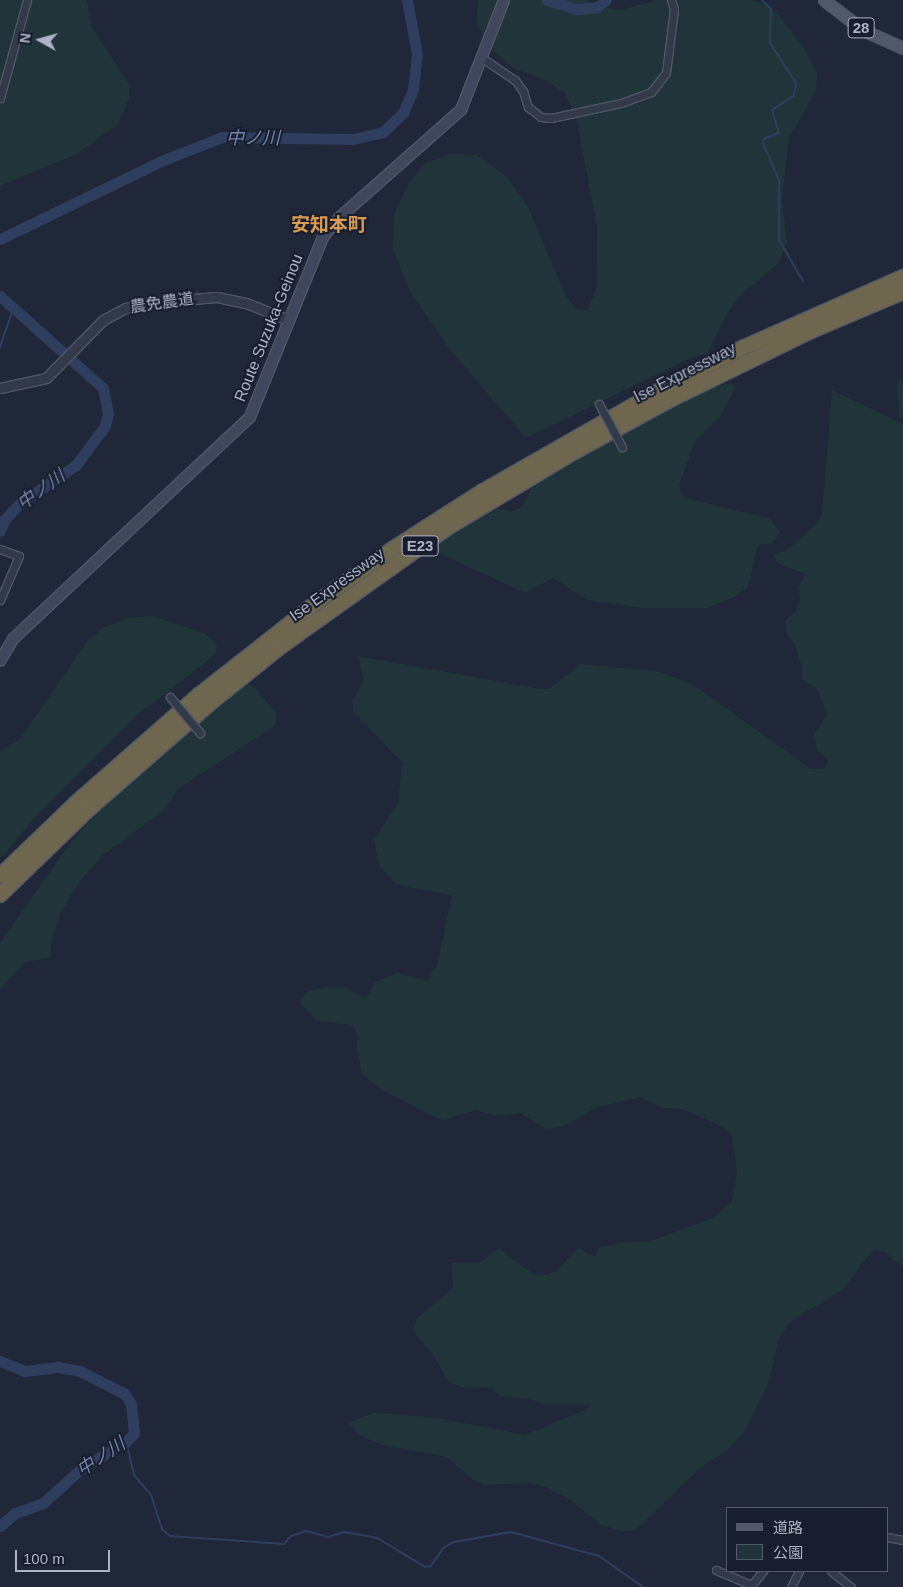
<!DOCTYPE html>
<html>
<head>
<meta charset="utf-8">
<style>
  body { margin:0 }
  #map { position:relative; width:903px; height:1587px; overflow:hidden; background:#1f2738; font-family:Helvetica,"Noto Sans JP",sans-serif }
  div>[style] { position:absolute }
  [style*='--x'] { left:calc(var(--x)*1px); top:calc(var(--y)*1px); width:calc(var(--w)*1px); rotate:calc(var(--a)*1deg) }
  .green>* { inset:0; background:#213439 }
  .stream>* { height:2px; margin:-1px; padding:0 1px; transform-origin:1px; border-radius:1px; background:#2f3e5f }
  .river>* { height:11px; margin:-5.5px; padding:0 5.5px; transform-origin:5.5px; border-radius:5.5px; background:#2f3e5f }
  .roads { filter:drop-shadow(1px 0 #505666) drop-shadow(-1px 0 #505666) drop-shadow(0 1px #505666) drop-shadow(0 -1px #505666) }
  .minor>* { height:7px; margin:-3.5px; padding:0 3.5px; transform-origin:3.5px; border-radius:3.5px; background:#323948 }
  .tertiary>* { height:9px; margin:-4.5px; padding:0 4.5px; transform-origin:4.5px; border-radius:4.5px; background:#323948 }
  .secondary>* { height:10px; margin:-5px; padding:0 5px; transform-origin:5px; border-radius:5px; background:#40475c }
  .primary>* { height:11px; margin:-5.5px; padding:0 5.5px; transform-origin:5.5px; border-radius:5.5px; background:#505869 }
  .motorway>* { height:14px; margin:-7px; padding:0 7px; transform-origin:7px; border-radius:7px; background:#6f664f }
  .bridges { filter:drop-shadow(1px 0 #505666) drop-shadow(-1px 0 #505666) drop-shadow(0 1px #505666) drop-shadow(0 -1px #505666) }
  .minor-bridge>* { height:7px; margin:-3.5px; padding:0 3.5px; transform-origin:3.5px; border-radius:3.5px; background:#323948 }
  span { translate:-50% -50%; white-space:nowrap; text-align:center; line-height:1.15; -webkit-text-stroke:4px #181e2d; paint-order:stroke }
  .shield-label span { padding:1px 4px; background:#181e2d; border:1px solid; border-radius:4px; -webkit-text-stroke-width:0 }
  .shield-label { font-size:15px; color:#acb3c5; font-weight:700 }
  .street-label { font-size:16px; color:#acb3c5 }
  .water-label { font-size:18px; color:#7386b0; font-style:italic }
  .quarter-label { font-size:19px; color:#d99b53; font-weight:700 }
  .legend { position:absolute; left:726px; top:1507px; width:162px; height:65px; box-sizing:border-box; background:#181e2d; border:1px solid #535a6a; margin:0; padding:6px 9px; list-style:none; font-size:15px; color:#acb3c5 }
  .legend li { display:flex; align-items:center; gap:10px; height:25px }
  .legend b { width:25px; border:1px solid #535a6a }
  .north { position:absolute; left:15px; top:15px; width:50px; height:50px; -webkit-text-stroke:4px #181e2d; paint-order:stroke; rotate:277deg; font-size:14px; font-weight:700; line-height:20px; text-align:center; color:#acb3c5 }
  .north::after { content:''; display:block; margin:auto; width:18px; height:22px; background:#acb3c5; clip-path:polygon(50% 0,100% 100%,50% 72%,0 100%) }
  .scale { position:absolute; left:15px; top:1550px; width:95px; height:22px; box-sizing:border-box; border:2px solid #acb3c5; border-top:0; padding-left:6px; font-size:15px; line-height:18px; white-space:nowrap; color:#acb3c5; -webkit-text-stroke:4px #181e2d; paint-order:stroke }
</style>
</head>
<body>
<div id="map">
  <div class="green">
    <div style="clip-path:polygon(0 0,87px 0,91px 26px,130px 85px,129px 99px,118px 124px,77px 154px,0 186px)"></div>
    <div style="clip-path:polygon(478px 0,585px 0,604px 8px,621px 10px,657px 0,750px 0,762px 3px,779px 16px,800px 42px,817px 72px,816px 91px,789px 138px,782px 200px,787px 241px,779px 263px,740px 296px,726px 315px,707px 354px,695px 356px,526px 438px,451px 351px,410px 291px,393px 250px,394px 215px,408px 184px,426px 163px,451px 154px,477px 155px,506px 176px,528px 207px,565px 294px,576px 309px,587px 311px,596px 290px,597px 227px,576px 117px,565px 93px,545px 80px,513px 68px,489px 48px,476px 22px)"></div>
    <div style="clip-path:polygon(897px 379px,903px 382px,903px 420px,899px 418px)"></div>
    <div style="clip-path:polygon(731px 383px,736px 387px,721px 416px,695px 442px,679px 485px,684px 498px,769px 518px,780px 532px,773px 543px,758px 545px,748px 587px,735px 597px,707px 608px,643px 608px,587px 600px,553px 578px,525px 593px,428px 548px,497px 509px,514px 511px,522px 507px,535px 482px,612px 437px,714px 387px)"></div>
    <div style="clip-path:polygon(832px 390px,903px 424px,903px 1268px,885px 1252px,874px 1249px,842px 1290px,791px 1321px,779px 1337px,769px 1382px,745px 1431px,725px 1452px,700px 1468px,636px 1530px,622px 1531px,601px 1525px,569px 1499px,545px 1487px,531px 1483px,484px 1485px,473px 1480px,447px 1457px,383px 1445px,363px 1437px,347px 1423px,373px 1413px,394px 1414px,438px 1418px,525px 1435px,587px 1409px,591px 1405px,545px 1405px,530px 1399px,501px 1397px,491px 1388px,462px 1387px,449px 1382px,434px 1356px,417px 1336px,414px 1330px,417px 1318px,453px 1288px,451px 1263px,479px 1263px,499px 1248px,533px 1274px,548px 1275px,556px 1271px,579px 1247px,587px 1254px,595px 1256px,598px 1248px,625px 1242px,651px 1241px,712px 1218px,732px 1202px,737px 1172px,732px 1135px,725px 1128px,683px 1109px,662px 1108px,640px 1097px,597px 1107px,567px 1125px,546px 1129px,520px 1113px,494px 1116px,476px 1110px,443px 1120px,435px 1117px,382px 1090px,362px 1074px,356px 1042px,359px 1037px,353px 1025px,317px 1021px,300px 1003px,307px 992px,328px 987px,345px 987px,366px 998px,375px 982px,397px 973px,428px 981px,430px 973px,437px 966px,452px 895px,397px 885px,379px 866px,374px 840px,398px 803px,402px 762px,353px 712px,353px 699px,362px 686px,363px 677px,358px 656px,540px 689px,549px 689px,580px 664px,656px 671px,692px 684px,811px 769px,824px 769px,829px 760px,817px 750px,814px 734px,827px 714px,817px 689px,802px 679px,802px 667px,795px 645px,786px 633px,785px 620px,796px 612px,800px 598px,798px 587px,805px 574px,777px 563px,774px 555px,787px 550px,818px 522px,822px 512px)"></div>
    <div style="clip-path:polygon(153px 616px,204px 633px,217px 644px,216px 654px,134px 718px,37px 815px,0 859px,0 752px,20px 739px,85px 644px,102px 628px,127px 618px)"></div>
    <div style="clip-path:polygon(245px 683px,254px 686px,276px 713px,276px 725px,178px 789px,164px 810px,102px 856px,78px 884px,61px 912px,52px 940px,50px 958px,25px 962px,0 990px,0 943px,71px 842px,114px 794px)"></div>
  </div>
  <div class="stream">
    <div style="--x:762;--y:0;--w:13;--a:45"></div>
    <div style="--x:771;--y:9;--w:34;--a:92"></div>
    <div style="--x:770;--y:43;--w:48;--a:57"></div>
    <div style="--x:796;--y:83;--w:13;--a:99"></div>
    <div style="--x:794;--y:96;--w:26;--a:148"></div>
    <div style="--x:772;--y:110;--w:24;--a:73"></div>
    <div style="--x:779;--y:133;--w:15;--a:160"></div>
    <div style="--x:765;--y:138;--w:5;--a:112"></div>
    <div style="--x:763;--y:143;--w:40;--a:66.6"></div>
    <div style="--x:779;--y:180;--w:60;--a:90"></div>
    <div style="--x:779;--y:240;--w:48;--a:59.7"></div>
    <div style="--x:0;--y:347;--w:40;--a:-71.1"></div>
    <div style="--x:126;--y:1442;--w:34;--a:76"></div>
    <div style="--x:134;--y:1475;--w:26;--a:50"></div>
    <div style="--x:151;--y:1495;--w:36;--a:72"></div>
    <div style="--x:162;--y:1529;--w:11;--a:41"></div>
    <div style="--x:170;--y:1536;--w:114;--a:4"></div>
    <div style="--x:284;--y:1544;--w:11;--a:-49"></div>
    <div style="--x:291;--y:1536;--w:16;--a:-18"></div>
    <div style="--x:306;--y:1531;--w:23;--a:15"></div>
    <div style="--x:328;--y:1537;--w:17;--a:-17"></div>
    <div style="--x:344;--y:1532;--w:34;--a:10"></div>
    <div style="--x:377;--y:1538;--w:56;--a:31.1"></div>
    <div style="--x:425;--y:1567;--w:6;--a:-9"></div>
    <div style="--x:431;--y:1566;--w:22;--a:-56"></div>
    <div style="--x:443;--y:1548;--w:13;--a:-29"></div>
    <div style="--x:454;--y:1542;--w:58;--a:-10"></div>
    <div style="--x:511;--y:1532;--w:91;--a:15.3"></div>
    <div style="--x:599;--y:1556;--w:54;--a:35.2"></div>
  </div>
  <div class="river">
    <div style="--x:547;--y:0;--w:30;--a:17"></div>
    <div style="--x:576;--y:9;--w:21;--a:-5"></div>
    <div style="--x:597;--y:7;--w:11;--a:-38"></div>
    <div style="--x:0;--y:239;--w:179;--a:-25.8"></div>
    <div style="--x:161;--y:161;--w:66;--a:-21.5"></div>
    <div style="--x:222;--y:137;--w:131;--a:0.9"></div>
    <div style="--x:353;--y:139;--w:31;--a:-13"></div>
    <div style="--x:383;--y:132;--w:28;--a:-44"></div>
    <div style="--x:403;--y:113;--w:25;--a:-67"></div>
    <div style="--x:413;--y:90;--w:36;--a:-84"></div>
    <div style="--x:417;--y:54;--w:55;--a:-100.5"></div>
    <div style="--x:0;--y:296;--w:138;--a:41.8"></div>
    <div style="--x:103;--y:388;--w:25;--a:79"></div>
    <div style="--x:108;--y:413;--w:13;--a:103"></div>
    <div style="--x:105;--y:426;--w:49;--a:126.6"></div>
    <div style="--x:76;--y:465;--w:68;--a:145.8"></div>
    <div style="--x:20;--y:503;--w:22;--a:133"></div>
    <div style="--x:5;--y:519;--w:13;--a:113"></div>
    <div style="--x:0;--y:1361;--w:27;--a:22"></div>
    <div style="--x:25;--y:1371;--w:33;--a:-7"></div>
    <div style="--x:58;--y:1367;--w:22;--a:10"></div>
    <div style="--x:80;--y:1371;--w:51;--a:27.1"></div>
    <div style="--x:125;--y:1394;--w:12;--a:59"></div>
    <div style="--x:131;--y:1404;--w:29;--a:84"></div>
    <div style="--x:134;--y:1433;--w:12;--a:132"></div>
    <div style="--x:126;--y:1442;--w:50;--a:149.8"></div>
    <div style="--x:83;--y:1467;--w:54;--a:138"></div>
    <div style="--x:43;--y:1503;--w:30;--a:160"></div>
    <div style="--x:15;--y:1513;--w:20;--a:139"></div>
  </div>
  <div class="roads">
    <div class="minor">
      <div style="--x:482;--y:58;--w:40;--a:34"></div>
      <div style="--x:515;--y:80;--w:14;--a:54"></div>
      <div style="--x:523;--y:91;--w:17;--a:73"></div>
      <div style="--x:528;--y:107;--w:16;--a:38"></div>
      <div style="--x:541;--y:117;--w:10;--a:6"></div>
      <div style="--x:551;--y:118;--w:72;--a:-12.1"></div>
      <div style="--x:621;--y:103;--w:32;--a:-20"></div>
      <div style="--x:651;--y:92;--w:24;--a:-52"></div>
      <div style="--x:666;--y:73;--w:64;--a:-82.9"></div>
      <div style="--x:674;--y:9;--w:9;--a:-108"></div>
      <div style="--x:0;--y:98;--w:102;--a:-74.6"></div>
      <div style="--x:0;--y:549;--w:20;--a:20"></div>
      <div style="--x:19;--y:556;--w:48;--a:113.4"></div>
      <div style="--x:887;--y:1537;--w:16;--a:11"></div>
      <div style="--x:716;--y:1570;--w:38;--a:23"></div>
      <div style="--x:831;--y:1571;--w:26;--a:39"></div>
      <div style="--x:750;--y:1587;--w:21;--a:-51"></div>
      <div style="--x:791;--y:1587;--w:18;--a:-63"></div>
    </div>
    <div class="tertiary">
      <div style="--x:0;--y:388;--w:47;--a:-12.3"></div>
      <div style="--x:46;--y:378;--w:81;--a:-45.5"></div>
      <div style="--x:103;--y:320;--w:26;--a:-28"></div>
      <div style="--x:126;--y:308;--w:20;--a:-15"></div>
      <div style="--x:145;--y:303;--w:72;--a:-4.8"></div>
      <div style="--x:217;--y:297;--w:30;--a:12"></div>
      <div style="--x:246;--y:303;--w:46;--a:21.6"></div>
    </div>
    <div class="secondary">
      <div style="--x:0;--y:661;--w:26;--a:-59"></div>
      <div style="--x:13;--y:639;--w:325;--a:-43.1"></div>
      <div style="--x:250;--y:417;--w:194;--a:-67.9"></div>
      <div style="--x:323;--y:237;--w:26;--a:-50"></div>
      <div style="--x:340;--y:217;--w:162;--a:-41.5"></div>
      <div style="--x:461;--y:110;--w:118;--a:-68.6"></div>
    </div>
    <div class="primary">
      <div style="--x:824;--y:0;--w:49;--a:37.6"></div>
      <div style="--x:863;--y:30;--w:44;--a:24.2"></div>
    </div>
    <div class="motorway">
      <div style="--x:0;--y:876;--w:107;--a:-43.9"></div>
      <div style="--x:77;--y:802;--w:162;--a:-41.3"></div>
      <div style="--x:199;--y:695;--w:149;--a:-38.2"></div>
      <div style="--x:316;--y:603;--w:92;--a:-35.2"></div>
      <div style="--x:391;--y:550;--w:109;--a:-32.7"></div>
      <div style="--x:483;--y:491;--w:204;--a:-29.7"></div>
      <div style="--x:660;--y:390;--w:92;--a:-27.1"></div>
      <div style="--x:742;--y:348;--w:176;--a:-23.8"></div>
      <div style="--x:0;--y:895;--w:125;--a:-44"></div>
      <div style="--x:90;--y:808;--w:157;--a:-41.1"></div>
      <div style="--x:208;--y:705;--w:96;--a:-38.7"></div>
      <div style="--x:283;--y:645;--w:198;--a:-35.5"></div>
      <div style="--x:444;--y:530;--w:154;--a:-30.9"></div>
      <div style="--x:576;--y:451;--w:107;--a:-28.5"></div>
      <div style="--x:670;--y:400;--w:157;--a:-26.1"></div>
      <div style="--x:811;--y:331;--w:100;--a:-23"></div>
    </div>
  </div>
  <div class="bridges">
    <div class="minor-bridge">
      <div style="--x:599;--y:404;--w:49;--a:61.9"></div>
      <div style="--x:170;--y:697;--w:47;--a:50.2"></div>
    </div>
  </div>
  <div class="shield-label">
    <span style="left:861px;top:28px">28</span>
    <span style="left:420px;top:546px">E23</span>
  </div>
  <div class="street-label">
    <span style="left:162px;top:303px;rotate:-8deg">農免農道</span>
    <span style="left:269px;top:328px;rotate:-68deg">Route Suzuka-Geinou</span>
    <span style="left:685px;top:373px;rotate:-27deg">Ise Expressway</span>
    <span style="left:337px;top:585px;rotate:-36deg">Ise Expressway</span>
  </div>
  <div class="water-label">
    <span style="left:253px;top:138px">中ノ川</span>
    <span style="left:41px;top:490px;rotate:-36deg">中ノ川</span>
    <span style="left:101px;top:1457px;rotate:-34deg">中ノ川</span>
  </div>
  <div class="quarter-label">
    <span style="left:329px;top:225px">安知本町</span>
  </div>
  <ul class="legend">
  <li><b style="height:6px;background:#505869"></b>道路</li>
  <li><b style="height:14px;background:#213439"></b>公園</li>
  </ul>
  <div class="north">N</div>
  <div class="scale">100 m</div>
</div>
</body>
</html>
